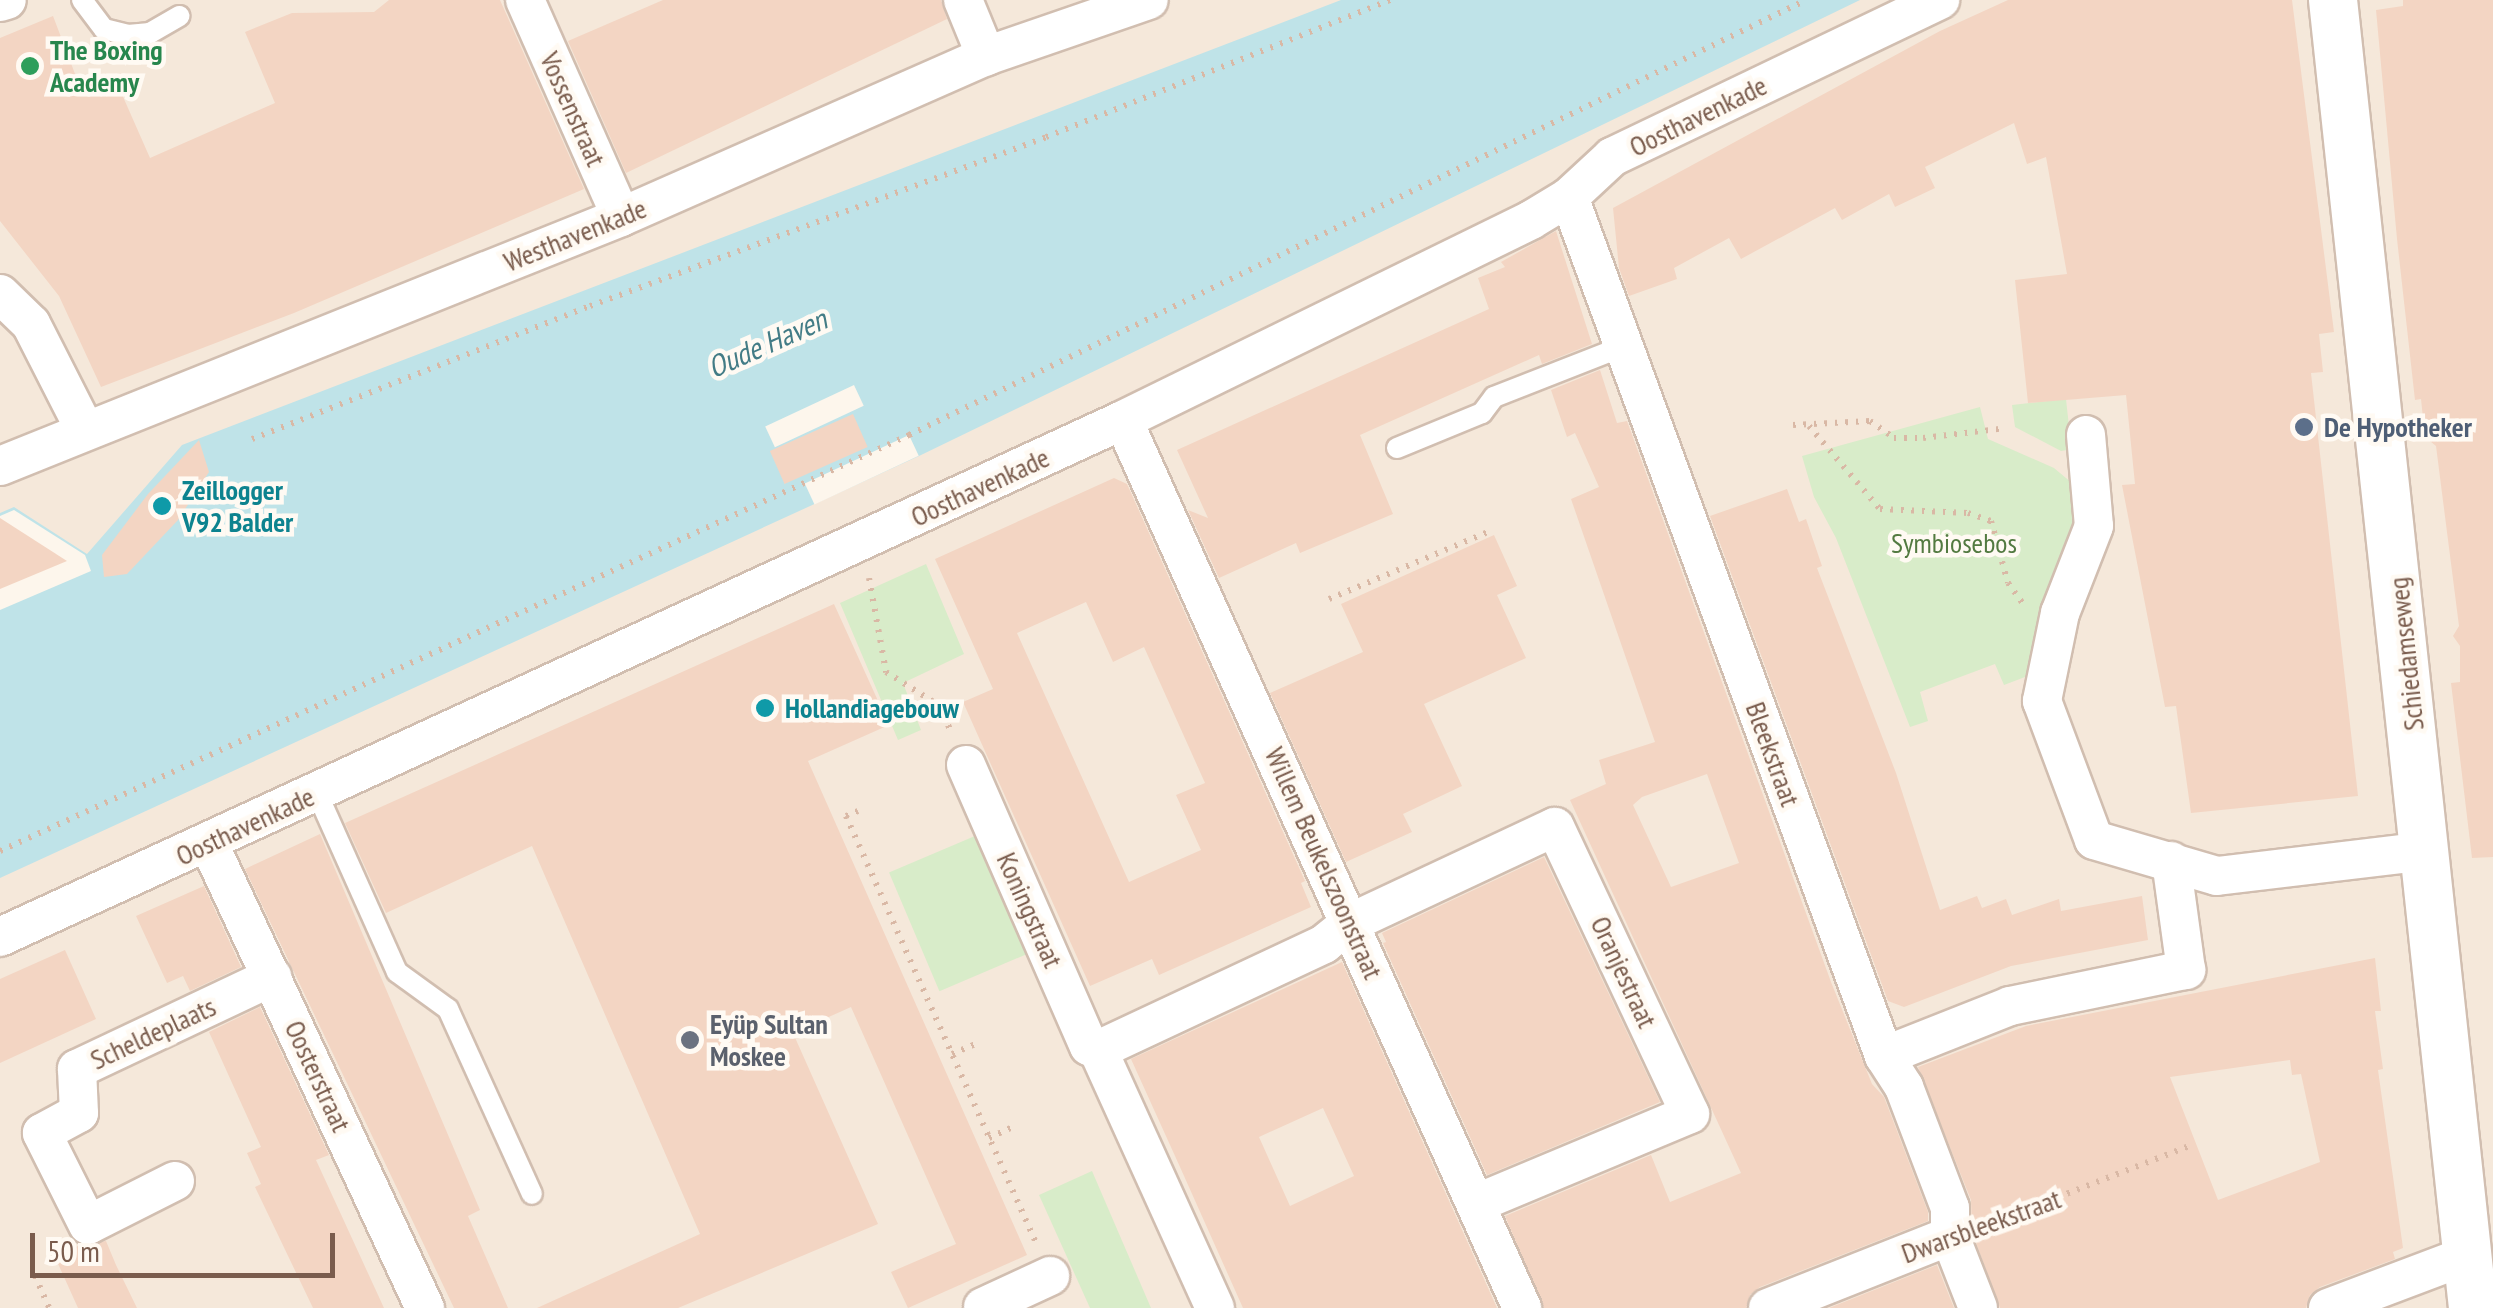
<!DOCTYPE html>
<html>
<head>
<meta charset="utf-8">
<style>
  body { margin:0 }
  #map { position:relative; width:2493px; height:1308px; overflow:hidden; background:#fdf6ec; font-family:"PT Sans Narrow",sans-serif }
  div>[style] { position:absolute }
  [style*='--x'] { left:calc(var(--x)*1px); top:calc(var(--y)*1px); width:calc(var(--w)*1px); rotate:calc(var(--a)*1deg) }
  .residential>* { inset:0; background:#f5e8da; transform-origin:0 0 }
  .green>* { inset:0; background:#d8ecc9; transform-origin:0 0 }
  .water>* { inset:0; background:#bfe3e8 }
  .pier>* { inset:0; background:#fdf6ec; transform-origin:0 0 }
  .building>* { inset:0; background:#f3d5c3; transform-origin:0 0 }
  .path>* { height:6px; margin-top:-3px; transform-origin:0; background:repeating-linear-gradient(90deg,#d9b8a5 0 2.5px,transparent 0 10.5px) }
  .roads { filter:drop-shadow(2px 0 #d1beb0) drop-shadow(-2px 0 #d1beb0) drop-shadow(0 2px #d1beb0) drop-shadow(0 -2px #d1beb0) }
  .service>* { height:20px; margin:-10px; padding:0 10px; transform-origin:10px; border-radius:10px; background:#fff }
  .minor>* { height:38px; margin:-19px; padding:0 19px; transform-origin:19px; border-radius:19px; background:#fff }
  .tertiary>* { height:48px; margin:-24px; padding:0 24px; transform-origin:24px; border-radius:24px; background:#fff }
  .dots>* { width:28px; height:28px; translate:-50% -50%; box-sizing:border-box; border:5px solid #fffaf3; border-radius:50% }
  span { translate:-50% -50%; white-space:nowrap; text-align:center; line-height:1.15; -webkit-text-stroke:9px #fffaf3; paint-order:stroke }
  .leisure-label { font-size:28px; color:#27864d; font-weight:700 }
  .left { translate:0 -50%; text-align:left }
  .street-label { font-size:28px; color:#7a5c4d }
  .service-label { font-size:28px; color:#4e5e75; font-weight:700 }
  .culture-label { font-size:28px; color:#0d838f; font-weight:700 }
  .park-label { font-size:28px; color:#537a41 }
  .worship-label { font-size:28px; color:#5b616d; font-weight:700 }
  .water-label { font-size:30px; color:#437c86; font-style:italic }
  .scale { position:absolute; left:30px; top:1233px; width:305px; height:45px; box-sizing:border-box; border:5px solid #7a5c4d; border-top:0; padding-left:12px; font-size:30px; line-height:35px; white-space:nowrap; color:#7a5c4d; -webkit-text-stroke:8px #fffaf3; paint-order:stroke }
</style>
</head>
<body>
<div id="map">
  <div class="residential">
    <div style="left:0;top:0;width:2493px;height:1308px"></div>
  </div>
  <div class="green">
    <div style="clip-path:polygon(2066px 399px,2071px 445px,2067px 450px,2061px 451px,2015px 427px,2012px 405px)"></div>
    <div style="clip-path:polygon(1980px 407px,1988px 439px,2054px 468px,2072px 483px,2078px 519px,2045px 607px,2025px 677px,2004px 685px,1995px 664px,1920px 692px,1928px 721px,1910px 727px,1836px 538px,1814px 497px,1802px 456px)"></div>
    <div style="clip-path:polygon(926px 564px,964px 654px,903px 683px,921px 730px,898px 740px,840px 603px)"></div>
    <div style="left:982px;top:833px;width:129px;height:101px;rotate:67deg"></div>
    <div style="clip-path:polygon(1092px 1171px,1151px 1308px,1090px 1308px,1039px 1195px)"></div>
  </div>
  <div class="water">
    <div style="clip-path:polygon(1341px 0,1860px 0,919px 456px,0 878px,0 513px,14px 507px,87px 554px,182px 445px)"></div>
  </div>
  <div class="pier">
    <div style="left:854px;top:385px;width:23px;height:98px;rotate:65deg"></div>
    <div style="left:909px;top:435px;width:23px;height:115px;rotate:65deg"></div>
    <div style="clip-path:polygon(14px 510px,85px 555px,91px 571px,0 610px,0 516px)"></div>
  </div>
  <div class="building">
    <div style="clip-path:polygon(389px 0,500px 0,584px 189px,294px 313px,101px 387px,59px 296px,0 221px,0 38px,53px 16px,80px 87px,113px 74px,150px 158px,275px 103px,245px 32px,292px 13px,374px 12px)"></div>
    <div style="clip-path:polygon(663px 0,941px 0,947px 19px,626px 173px,568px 41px)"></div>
    <div style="clip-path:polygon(2008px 0,2292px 0,2334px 332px,2319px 334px,2323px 372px,2311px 373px,2358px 796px,2191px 813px,2176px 706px,2165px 707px,2122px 485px,2135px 484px,2126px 395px,2028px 403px,2015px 280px,2067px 274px,2046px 157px,2027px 164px,2014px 123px,1925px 167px,1935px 188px,1895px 207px,1889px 194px,1842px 220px,1835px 208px,1741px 259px,1729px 238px,1674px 268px,1677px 279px,1629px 296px,1619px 268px,1613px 208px,1940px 31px)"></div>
    <div style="clip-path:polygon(2403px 0,2493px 0,2493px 857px,2472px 858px,2451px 683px,2460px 682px,2460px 646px,2453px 636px,2459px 626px,2436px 446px,2425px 437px,2421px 399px,2415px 400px,2397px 239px,2376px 10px,2403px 6px)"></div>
    <div style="clip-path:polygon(1556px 231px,1592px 344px,1542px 364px,1539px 355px,1360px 435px,1393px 514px,1300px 553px,1296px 543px,1219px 578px,1188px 510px,1208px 518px,1177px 450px,1489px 309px,1478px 278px,1505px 267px,1501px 262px)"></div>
    <div style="clip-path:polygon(evenodd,1600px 370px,1617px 423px,1627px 421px,1831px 982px,1872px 1084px,1884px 1097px,1928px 1212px,1928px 1221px,1760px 1287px,1750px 1295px,1746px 1308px,1544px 1308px,1505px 1216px,1651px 1155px,1670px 1202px,1741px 1173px,1570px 800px,1606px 784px,1599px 760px,1655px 742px,1571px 499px,1599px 487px,1575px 433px,1567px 437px,1551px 390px,1600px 370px,1707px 774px,1739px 863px,1671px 887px,1633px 805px,1642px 797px,1707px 774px)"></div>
    <div style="left:853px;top:414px;width:36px;height:91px;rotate:66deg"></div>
    <div style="clip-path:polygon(199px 440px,209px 472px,178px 520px,127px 574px,104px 577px,102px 555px,148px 494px)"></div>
    <div style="clip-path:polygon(evenodd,1114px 478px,1127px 484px,1305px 881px,1301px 883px,1311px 907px,1159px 975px,1152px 959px,1090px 986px,963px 702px,993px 689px,935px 559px,1114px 478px,1086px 602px,1113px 662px,1144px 647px,1205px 783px,1176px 795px,1201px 850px,1129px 882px,1017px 633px,1086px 602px)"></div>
    <div style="clip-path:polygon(1787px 489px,1799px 522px,1806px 519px,1822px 566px,1817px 568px,1896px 773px,1940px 910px,1977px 896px,1982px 908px,2006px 899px,2012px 915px,2059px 899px,2061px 911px,2142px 896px,2148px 940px,2011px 966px,1904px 1007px,1888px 1001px,1710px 516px)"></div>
    <div style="clip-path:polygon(0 518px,67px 561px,0 589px)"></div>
    <div style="clip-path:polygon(1494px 535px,1517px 586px,1497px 595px,1526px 658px,1424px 704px,1462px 786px,1403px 814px,1412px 832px,1346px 862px,1270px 693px,1363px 652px,1341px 604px)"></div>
    <div style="clip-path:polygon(834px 604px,889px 725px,808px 761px,1027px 1255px,908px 1308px,891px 1272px,956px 1244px,851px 1007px,793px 1033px,878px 1224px,678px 1308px,537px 1308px,700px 1234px,532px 846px,386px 913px,345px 823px)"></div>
    <div style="clip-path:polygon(320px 834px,480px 1210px,468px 1216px,508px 1308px,454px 1308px,245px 869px)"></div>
    <div style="clip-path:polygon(1544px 857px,1660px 1102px,1487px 1175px,1383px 943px,1386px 942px,1382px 933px)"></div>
    <div style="clip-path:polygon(204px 886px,241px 967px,190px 991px,183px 976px,167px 983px,136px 916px)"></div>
    <div style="clip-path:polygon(65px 950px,96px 1019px,0 1063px,0 979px)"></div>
    <div style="clip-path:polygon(evenodd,2375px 958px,2381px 1011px,2375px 1011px,2383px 1069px,2378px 1070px,2403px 1248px,2393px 1252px,2395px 1259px,2320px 1287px,2310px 1295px,2306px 1308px,2000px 1308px,1972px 1232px,1971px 1200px,1918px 1067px,2026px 1026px,2375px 958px,2290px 1060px,2292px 1075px,2301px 1074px,2320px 1162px,2218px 1200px,2170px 1077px,2290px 1060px)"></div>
    <div style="clip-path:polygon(evenodd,1342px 962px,1497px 1308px,1243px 1308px,1180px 1167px,1131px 1059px,1342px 962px,1323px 1108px,1354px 1176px,1290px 1206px,1259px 1137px,1323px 1108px)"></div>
    <div style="clip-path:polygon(260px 1007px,329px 1155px,316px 1160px,384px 1308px,313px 1308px,255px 1187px,261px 1184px,247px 1153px,261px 1147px,209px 1032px)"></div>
    <div style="clip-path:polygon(106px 1241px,116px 1265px,137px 1308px,78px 1308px,55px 1257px,80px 1245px)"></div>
    <div style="clip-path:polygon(1937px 1265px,1954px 1308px,1829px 1308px)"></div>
  </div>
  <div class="path">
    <div style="--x:1793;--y:425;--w:77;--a:-3"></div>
    <div style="--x:1870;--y:421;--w:29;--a:35"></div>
    <div style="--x:1894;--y:438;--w:29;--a:0"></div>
    <div style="--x:1923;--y:438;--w:77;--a:-6.8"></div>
    <div style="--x:1809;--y:426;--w:109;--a:49.5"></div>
    <div style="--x:1880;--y:509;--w:88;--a:2.6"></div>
    <div style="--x:1968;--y:513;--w:24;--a:19"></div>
    <div style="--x:1991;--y:521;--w:64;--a:74.7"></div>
    <div style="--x:2008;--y:583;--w:24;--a:54"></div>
    <div style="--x:252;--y:439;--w:363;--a:-21.5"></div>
    <div style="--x:590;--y:306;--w:486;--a:-20.3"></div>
    <div style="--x:1046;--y:137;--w:371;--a:-21.7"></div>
    <div style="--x:869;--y:578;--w:96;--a:79.7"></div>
    <div style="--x:886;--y:672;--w:64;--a:32.2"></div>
    <div style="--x:940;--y:706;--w:28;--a:67"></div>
    <div style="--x:1329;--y:599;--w:175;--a:-22.9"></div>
    <div style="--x:858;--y:811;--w:13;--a:157"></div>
    <div style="--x:846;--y:816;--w:467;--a:66"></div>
    <div style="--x:0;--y:851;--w:1000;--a:-24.59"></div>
    <div style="--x:909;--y:435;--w:997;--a:-25.87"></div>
    <div style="--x:952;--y:1054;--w:28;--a:-23"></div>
    <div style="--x:989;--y:1138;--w:29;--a:-25"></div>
    <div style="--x:1989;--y:1224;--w:220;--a:-21.3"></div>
    <div style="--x:35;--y:1276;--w:35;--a:66"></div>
  </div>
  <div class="roads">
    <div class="service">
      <div style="--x:82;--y:0;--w:36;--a:53"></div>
      <div style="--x:104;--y:29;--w:25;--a:14"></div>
      <div style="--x:128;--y:35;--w:22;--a:-5"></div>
      <div style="--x:150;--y:33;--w:34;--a:-30"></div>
      <div style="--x:1397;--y:448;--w:92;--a:-22.4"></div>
      <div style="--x:1482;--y:413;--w:20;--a:-53"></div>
      <div style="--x:1494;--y:397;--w:140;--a:-21.4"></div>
      <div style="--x:317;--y:793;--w:196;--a:65.9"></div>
      <div style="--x:397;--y:972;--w:63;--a:36"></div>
      <div style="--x:448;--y:1009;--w:203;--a:65.6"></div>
    </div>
    <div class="minor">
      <div style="--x:525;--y:0;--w:237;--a:66.1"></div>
      <div style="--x:963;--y:0;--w:61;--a:67.7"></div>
      <div style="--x:0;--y:2;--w:7;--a:-16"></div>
      <div style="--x:1569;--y:197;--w:915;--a:69.86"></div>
      <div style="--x:1884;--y:1056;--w:37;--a:57"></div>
      <div style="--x:1904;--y:1087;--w:129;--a:69.2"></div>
      <div style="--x:1950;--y:1208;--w:28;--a:90"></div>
      <div style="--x:1950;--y:1236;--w:77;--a:68.7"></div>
      <div style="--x:0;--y:294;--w:43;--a:44.1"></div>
      <div style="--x:31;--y:324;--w:119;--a:63"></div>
      <div style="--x:1123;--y:420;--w:974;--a:65.8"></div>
      <div style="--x:2086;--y:435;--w:91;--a:85"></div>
      <div style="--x:2094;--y:526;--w:93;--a:111.3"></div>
      <div style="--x:2060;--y:613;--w:90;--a:101.6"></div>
      <div style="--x:2042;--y:701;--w:148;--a:69.5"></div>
      <div style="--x:2094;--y:840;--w:128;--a:16.3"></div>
      <div style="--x:2217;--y:876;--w:210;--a:-6.8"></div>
      <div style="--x:0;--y:466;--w:669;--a:-21.85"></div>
      <div style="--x:621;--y:217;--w:399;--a:-23.8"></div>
      <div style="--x:986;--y:56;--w:172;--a:-19"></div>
      <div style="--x:966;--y:765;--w:307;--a:66.4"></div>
      <div style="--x:1089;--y:1046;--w:10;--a:24"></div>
      <div style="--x:209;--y:844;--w:512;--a:65.04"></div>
      <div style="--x:0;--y:937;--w:1236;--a:-24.72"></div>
      <div style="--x:1123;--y:420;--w:454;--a:-26.1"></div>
      <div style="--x:1531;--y:220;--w:44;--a:-31.2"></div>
      <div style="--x:1569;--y:197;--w:59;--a:-42.9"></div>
      <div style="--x:1612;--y:157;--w:364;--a:-25.6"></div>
      <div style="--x:1884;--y:1056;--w:136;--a:-21.6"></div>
      <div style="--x:2010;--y:1006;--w:180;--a:-11.6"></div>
      <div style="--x:2186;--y:970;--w:110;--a:-97.8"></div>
      <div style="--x:175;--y:1181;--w:97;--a:153.2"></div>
      <div style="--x:88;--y:1225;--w:103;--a:-116.6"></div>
      <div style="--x:42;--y:1133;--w:42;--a:-28.4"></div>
      <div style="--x:79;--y:1113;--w:44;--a:-92.6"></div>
      <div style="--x:77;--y:1069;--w:216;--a:-25.3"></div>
      <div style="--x:983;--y:1307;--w:74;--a:-24.8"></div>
      <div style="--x:1215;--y:1308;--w:283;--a:-114.4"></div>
      <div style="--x:1098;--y:1050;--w:250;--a:-25.1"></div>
      <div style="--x:1324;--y:944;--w:33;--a:-39"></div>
      <div style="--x:1350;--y:923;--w:226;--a:-25.1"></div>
      <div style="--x:1555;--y:827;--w:317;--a:64.8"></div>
      <div style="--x:1690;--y:1114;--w:231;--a:157.3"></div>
      <div style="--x:1768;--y:1308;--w:196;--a:-21.6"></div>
      <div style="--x:2328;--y:1308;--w:150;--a:-20.7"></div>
    </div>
    <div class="tertiary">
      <div style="--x:2333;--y:0;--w:1315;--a:83.89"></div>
    </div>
  </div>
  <div class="dots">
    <div style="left:30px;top:66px;background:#2e9e5b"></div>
    <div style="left:2304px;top:427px;background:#5c6f8a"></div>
    <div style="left:162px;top:506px;background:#0f9aa8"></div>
    <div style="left:765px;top:708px;background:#0f9aa8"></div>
    <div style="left:690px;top:1040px;background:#6b7280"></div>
  </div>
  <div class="leisure-label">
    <span class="left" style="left:50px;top:66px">The Boxing<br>Academy</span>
  </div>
  <div class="street-label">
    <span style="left:573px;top:109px;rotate:66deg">Vossenstraat</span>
    <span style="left:1698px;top:116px;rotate:-26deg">Oosthavenkade</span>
    <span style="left:575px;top:235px;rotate:-22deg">Westhavenkade</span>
    <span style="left:980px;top:487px;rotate:-25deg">Oosthavenkade</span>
    <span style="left:2406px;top:654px;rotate:-96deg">Schiedamseweg</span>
    <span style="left:1773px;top:754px;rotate:70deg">Bleekstraat</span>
    <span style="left:245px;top:826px;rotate:-25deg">Oosthavenkade</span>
    <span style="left:1324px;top:863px;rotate:66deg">Willem Beukelszoonstraat</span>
    <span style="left:1030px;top:910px;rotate:66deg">Koningstraat</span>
    <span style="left:1624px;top:972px;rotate:65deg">Oranjestraat</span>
    <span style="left:153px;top:1033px;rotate:-25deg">Scheldeplaats</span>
    <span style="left:318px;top:1076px;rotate:65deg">Oosterstraat</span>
    <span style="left:1981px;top:1226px;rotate:-20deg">Dwarsbleekstraat</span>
  </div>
  <div class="service-label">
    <span class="left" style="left:2324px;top:427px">De Hypotheker</span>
  </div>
  <div class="culture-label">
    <span class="left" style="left:182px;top:506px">Zeillogger<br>V92 Balder</span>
    <span class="left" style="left:785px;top:708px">Hollandiagebouw</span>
  </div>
  <div class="park-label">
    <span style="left:1954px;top:543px">Symbiosebos</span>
  </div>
  <div class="worship-label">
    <span class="left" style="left:710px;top:1040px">Eyüp Sultan<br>Moskee</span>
  </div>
  <div class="water-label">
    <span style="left:767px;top:343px;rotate:-24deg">Oude Haven</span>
  </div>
  <div class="scale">50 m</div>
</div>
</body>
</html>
